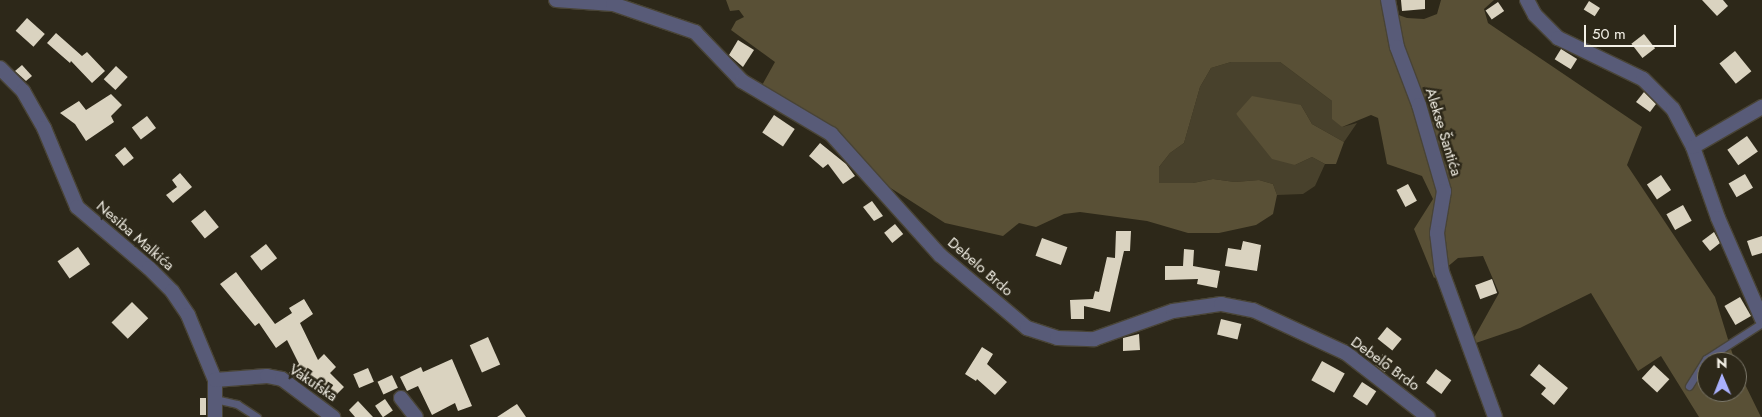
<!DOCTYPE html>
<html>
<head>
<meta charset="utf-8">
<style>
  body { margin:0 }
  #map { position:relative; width:1762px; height:417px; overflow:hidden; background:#2d2819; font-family:Jost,sans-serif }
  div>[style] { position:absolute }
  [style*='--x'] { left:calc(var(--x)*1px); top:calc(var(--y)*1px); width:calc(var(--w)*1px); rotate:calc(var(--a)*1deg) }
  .green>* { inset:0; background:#48412c }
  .forest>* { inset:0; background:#595036 }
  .building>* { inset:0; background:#dad3c0; transform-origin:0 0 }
  .roads { filter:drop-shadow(1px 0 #494436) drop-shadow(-1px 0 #494436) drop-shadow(0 1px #494436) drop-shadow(0 -1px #494436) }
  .lane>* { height:7px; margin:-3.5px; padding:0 3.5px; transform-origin:3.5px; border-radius:3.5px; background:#585b78 }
  .street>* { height:14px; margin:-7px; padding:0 7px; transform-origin:7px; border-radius:7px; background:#585b78 }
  span { translate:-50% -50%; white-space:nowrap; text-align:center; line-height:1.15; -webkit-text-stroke:5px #2d2819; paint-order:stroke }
  .street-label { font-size:15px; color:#f3f0e6 }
  .north { position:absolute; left:1697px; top:352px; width:50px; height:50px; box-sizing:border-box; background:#2d2819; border:1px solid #7c786b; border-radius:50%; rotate:359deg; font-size:14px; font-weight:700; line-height:20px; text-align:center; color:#f3f0e6 }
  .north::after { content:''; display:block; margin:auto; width:18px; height:22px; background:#a9b0fc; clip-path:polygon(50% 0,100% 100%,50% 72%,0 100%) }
  .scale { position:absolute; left:1584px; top:25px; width:92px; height:22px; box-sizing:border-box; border:2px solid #f3f0e6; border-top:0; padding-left:6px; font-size:15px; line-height:18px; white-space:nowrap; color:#f3f0e6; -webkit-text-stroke:4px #2d2819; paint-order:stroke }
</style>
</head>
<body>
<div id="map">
  <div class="green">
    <div style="clip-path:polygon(1231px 62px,1280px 62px,1332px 101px,1342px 127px,1357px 123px,1344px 142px,1312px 124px,1301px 105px,1236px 114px,1295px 165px,1312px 157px,1325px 164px,1315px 186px,1303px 194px,1277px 195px,1273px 184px,1259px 180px,1235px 182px,1213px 179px,1193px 183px,1158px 183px,1159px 167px,1170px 153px,1184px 143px,1200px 87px,1211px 68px)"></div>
  </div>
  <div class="forest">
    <div style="clip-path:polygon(726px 0,1389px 0,1393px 13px,1407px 18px,1424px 19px,1437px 14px,1441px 0,1494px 0,1484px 9px,1488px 23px,1642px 127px,1627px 165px,1715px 297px,1735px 362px,1707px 362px,1707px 392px,1737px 392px,1737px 368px,1761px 417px,1699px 417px,1661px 356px,1638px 371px,1591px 293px,1520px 328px,1470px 345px,1499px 293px,1483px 256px,1458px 258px,1434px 278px,1414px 229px,1433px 199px,1422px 176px,1387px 164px,1378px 118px,1371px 115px,1342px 127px,1332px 119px,1332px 101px,1280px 62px,1231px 62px,1211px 68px,1200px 87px,1184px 143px,1170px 153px,1159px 167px,1159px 183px,1193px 183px,1213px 179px,1235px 182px,1259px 180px,1273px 184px,1277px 195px,1273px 214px,1256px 225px,1219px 233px,1188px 233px,1147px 221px,1080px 212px,1064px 214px,1036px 227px,1019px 223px,1003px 236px,945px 223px,872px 176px,761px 87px,775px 62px,731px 30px,736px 21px,744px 17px,739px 10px,730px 11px)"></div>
    <div style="clip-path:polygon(1252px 96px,1301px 105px,1312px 124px,1344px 142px,1336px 164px,1325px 164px,1312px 157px,1295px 165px,1272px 159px,1236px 114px)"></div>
  </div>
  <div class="building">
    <div style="clip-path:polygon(1401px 0,1425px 0,1425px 9px,1402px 11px)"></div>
    <div style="clip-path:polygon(1702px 0,1723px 0,1728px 6px,1717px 16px)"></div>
    <div style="left:1589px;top:1px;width:13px;height:10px;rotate:32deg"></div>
    <div style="left:1498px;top:2px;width:11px;height:15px;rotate:56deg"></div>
    <div style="left:27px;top:18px;width:24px;height:17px;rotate:42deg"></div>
    <div style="clip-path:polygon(56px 33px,82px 56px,87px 52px,105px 71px,92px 83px,71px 61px,70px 63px,47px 43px)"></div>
    <div style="left:1644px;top:34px;width:18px;height:16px;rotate:52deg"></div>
    <div style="clip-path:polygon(738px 40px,754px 50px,743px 67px,729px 55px)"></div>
    <div style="left:1561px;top:49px;width:19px;height:12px;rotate:32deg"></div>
    <div style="left:1735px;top:51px;width:26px;height:20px;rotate:51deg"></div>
    <div style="clip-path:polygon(22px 65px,32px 76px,26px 81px,15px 71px)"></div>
    <div style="left:116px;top:66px;width:16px;height:18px;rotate:43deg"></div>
    <div style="clip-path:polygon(1644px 92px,1656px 104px,1650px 112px,1636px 102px)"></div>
    <div style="clip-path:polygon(111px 94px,122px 105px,111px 116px,114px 122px,86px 141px,75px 124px,60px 113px,79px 101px,86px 110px)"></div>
    <div style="left:774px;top:115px;width:25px;height:21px;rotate:34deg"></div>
    <div style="left:147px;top:116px;width:15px;height:19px;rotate:53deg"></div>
    <div style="left:1747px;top:136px;width:19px;height:24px;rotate:55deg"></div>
    <div style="clip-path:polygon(820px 143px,846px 164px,855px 176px,843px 184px,828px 164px,823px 168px,809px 156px)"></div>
    <div style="left:125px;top:147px;width:14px;height:13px;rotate:51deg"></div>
    <div style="clip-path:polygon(180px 173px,192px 187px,173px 203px,166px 195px,177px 187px,172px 180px)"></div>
    <div style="left:1745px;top:174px;width:16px;height:19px;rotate:60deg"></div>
    <div style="left:1661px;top:175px;width:18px;height:17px;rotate:56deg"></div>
    <div style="left:1408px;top:184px;width:19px;height:13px;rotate:62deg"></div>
    <div style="clip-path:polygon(872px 201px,883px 216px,874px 221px,863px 207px)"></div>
    <div style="left:1683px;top:205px;width:18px;height:19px;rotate:61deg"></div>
    <div style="left:205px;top:210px;width:22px;height:18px;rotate:51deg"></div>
    <div style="left:895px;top:224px;width:13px;height:14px;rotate:51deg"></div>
    <div style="clip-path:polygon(1116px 231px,1131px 231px,1130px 251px,1124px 251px,1110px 312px,1084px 306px,1084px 319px,1071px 319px,1070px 300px,1093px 299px,1095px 291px,1099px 292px,1107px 257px,1115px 258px)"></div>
    <div style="clip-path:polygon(1714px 232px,1720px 243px,1710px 251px,1702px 241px)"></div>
    <div style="clip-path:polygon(1762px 236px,1762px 253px,1752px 256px,1747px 241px)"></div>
    <div style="left:1042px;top:238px;width:27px;height:19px;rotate:20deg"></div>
    <div style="clip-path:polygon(1243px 241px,1261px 245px,1257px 271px,1225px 266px,1228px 248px,1241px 250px)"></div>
    <div style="left:266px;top:244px;width:18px;height:20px;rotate:52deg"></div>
    <div style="left:78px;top:247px;width:21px;height:25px;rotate:55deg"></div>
    <div style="clip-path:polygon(1184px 249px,1194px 250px,1193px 266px,1220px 271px,1217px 288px,1197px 284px,1198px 279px,1165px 280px,1165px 266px,1183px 266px)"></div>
    <div style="clip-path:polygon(236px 272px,275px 324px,292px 313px,289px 308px,304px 299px,313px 314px,300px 323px,318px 360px,324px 354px,336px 367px,330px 373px,344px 387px,331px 400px,309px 377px,301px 382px,289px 373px,299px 364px,287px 340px,276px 348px,259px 323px,255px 326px,220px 284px)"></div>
    <div style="left:1492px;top:279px;width:15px;height:18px;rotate:70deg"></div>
    <div style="left:1740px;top:297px;width:22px;height:18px;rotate:60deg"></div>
    <div style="left:132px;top:302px;width:23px;height:29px;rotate:45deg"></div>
    <div style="left:1221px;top:319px;width:21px;height:16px;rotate:14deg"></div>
    <div style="left:1387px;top:327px;width:19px;height:15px;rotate:39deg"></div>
    <div style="clip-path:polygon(1139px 334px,1140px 350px,1123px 351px,1123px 338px)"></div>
    <div style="left:488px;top:337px;width:30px;height:20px;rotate:66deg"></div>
    <div style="clip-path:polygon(982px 347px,993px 354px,987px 364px,1007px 382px,995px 395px,977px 379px,976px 381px,965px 374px)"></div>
    <div style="left:1383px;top:354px;width:12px;height:14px;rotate:35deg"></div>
    <div style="clip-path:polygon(452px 359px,472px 406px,458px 411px,455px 403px,432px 415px,418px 386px,407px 391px,400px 377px,421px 367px,423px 372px)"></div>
    <div style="left:1322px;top:361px;width:26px;height:22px;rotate:29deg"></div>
    <div style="clip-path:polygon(1539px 364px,1568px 388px,1554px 405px,1541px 394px,1546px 388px,1530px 375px)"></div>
    <div style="left:1654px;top:365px;width:21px;height:18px;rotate:43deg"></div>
    <div style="left:368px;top:368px;width:15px;height:16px;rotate:67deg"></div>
    <div style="left:1436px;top:369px;width:19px;height:17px;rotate:36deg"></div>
    <div style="left:392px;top:375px;width:14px;height:16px;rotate:65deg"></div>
    <div style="left:1362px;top:382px;width:17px;height:17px;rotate:33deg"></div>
    <div style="left:200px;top:398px;width:6px;height:17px"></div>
    <div style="left:385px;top:399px;width:14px;height:12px;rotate:56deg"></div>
    <div style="clip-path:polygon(358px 401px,373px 417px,355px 417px,349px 410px)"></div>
    <div style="clip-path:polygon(517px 404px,526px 417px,497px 417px)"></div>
  </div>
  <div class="roads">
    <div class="lane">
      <div style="--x:1689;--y:386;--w:32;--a:-58"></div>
      <div style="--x:1706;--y:359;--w:67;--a:-32.7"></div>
      <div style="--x:215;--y:399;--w:23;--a:13"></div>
      <div style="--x:237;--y:404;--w:24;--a:33"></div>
    </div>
    <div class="street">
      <div style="--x:556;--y:0;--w:57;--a:4"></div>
      <div style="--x:613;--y:4;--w:87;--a:18.9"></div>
      <div style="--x:695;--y:32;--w:68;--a:46.2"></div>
      <div style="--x:742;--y:81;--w:104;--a:30.8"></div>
      <div style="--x:831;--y:134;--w:163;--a:48"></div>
      <div style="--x:940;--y:255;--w:114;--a:40"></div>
      <div style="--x:1027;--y:328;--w:32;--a:18"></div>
      <div style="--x:1057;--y:338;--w:37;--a:2"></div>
      <div style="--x:1094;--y:339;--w:84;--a:-19.5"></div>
      <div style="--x:1173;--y:311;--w:49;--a:-8.3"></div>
      <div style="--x:1221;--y:304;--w:33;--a:11"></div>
      <div style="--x:1253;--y:310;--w:102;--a:24.8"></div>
      <div style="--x:1346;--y:353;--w:104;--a:38"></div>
      <div style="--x:1388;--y:0;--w:48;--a:79.2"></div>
      <div style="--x:1397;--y:47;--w:62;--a:69.2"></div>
      <div style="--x:1419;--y:105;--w:90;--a:73.8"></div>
      <div style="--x:1444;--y:191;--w:43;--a:99.5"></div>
      <div style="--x:1437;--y:233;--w:39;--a:83"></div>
      <div style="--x:1442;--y:272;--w:154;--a:69.9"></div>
      <div style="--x:1527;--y:0;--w:17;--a:62"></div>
      <div style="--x:1535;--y:15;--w:33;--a:45"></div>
      <div style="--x:1558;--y:38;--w:94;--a:25.8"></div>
      <div style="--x:1643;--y:79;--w:42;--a:45"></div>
      <div style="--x:1673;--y:109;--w:43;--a:62.2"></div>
      <div style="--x:1693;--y:147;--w:75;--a:70.6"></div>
      <div style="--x:1718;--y:218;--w:110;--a:66.5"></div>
      <div style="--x:0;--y:68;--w:33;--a:45"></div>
      <div style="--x:23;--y:91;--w:43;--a:60.4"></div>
      <div style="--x:44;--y:128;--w:86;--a:67.3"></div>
      <div style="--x:77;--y:207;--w:94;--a:40.3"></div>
      <div style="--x:149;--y:268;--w:33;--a:45"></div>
      <div style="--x:172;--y:291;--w:29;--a:56"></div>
      <div style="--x:188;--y:315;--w:70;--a:67.4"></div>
      <div style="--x:215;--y:380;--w:37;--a:90"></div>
      <div style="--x:1693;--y:147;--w:80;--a:-30.1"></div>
      <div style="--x:215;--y:380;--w:52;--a:-4.4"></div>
      <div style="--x:267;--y:376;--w:15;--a:11"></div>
      <div style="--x:282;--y:379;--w:64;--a:36.7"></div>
      <div style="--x:401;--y:398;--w:24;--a:52"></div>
    </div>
  </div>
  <div class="street-label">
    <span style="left:1443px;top:132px;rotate:73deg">Alekse Šantića</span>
    <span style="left:135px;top:236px;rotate:41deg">Nesiba Malkića</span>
    <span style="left:980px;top:267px;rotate:41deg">Debelo Brdo</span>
    <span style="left:1385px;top:364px;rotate:36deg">Debelo Brdo</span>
    <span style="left:313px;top:383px;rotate:34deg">Vakufska</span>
  </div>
  <div class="north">N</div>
  <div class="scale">50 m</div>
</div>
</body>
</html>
